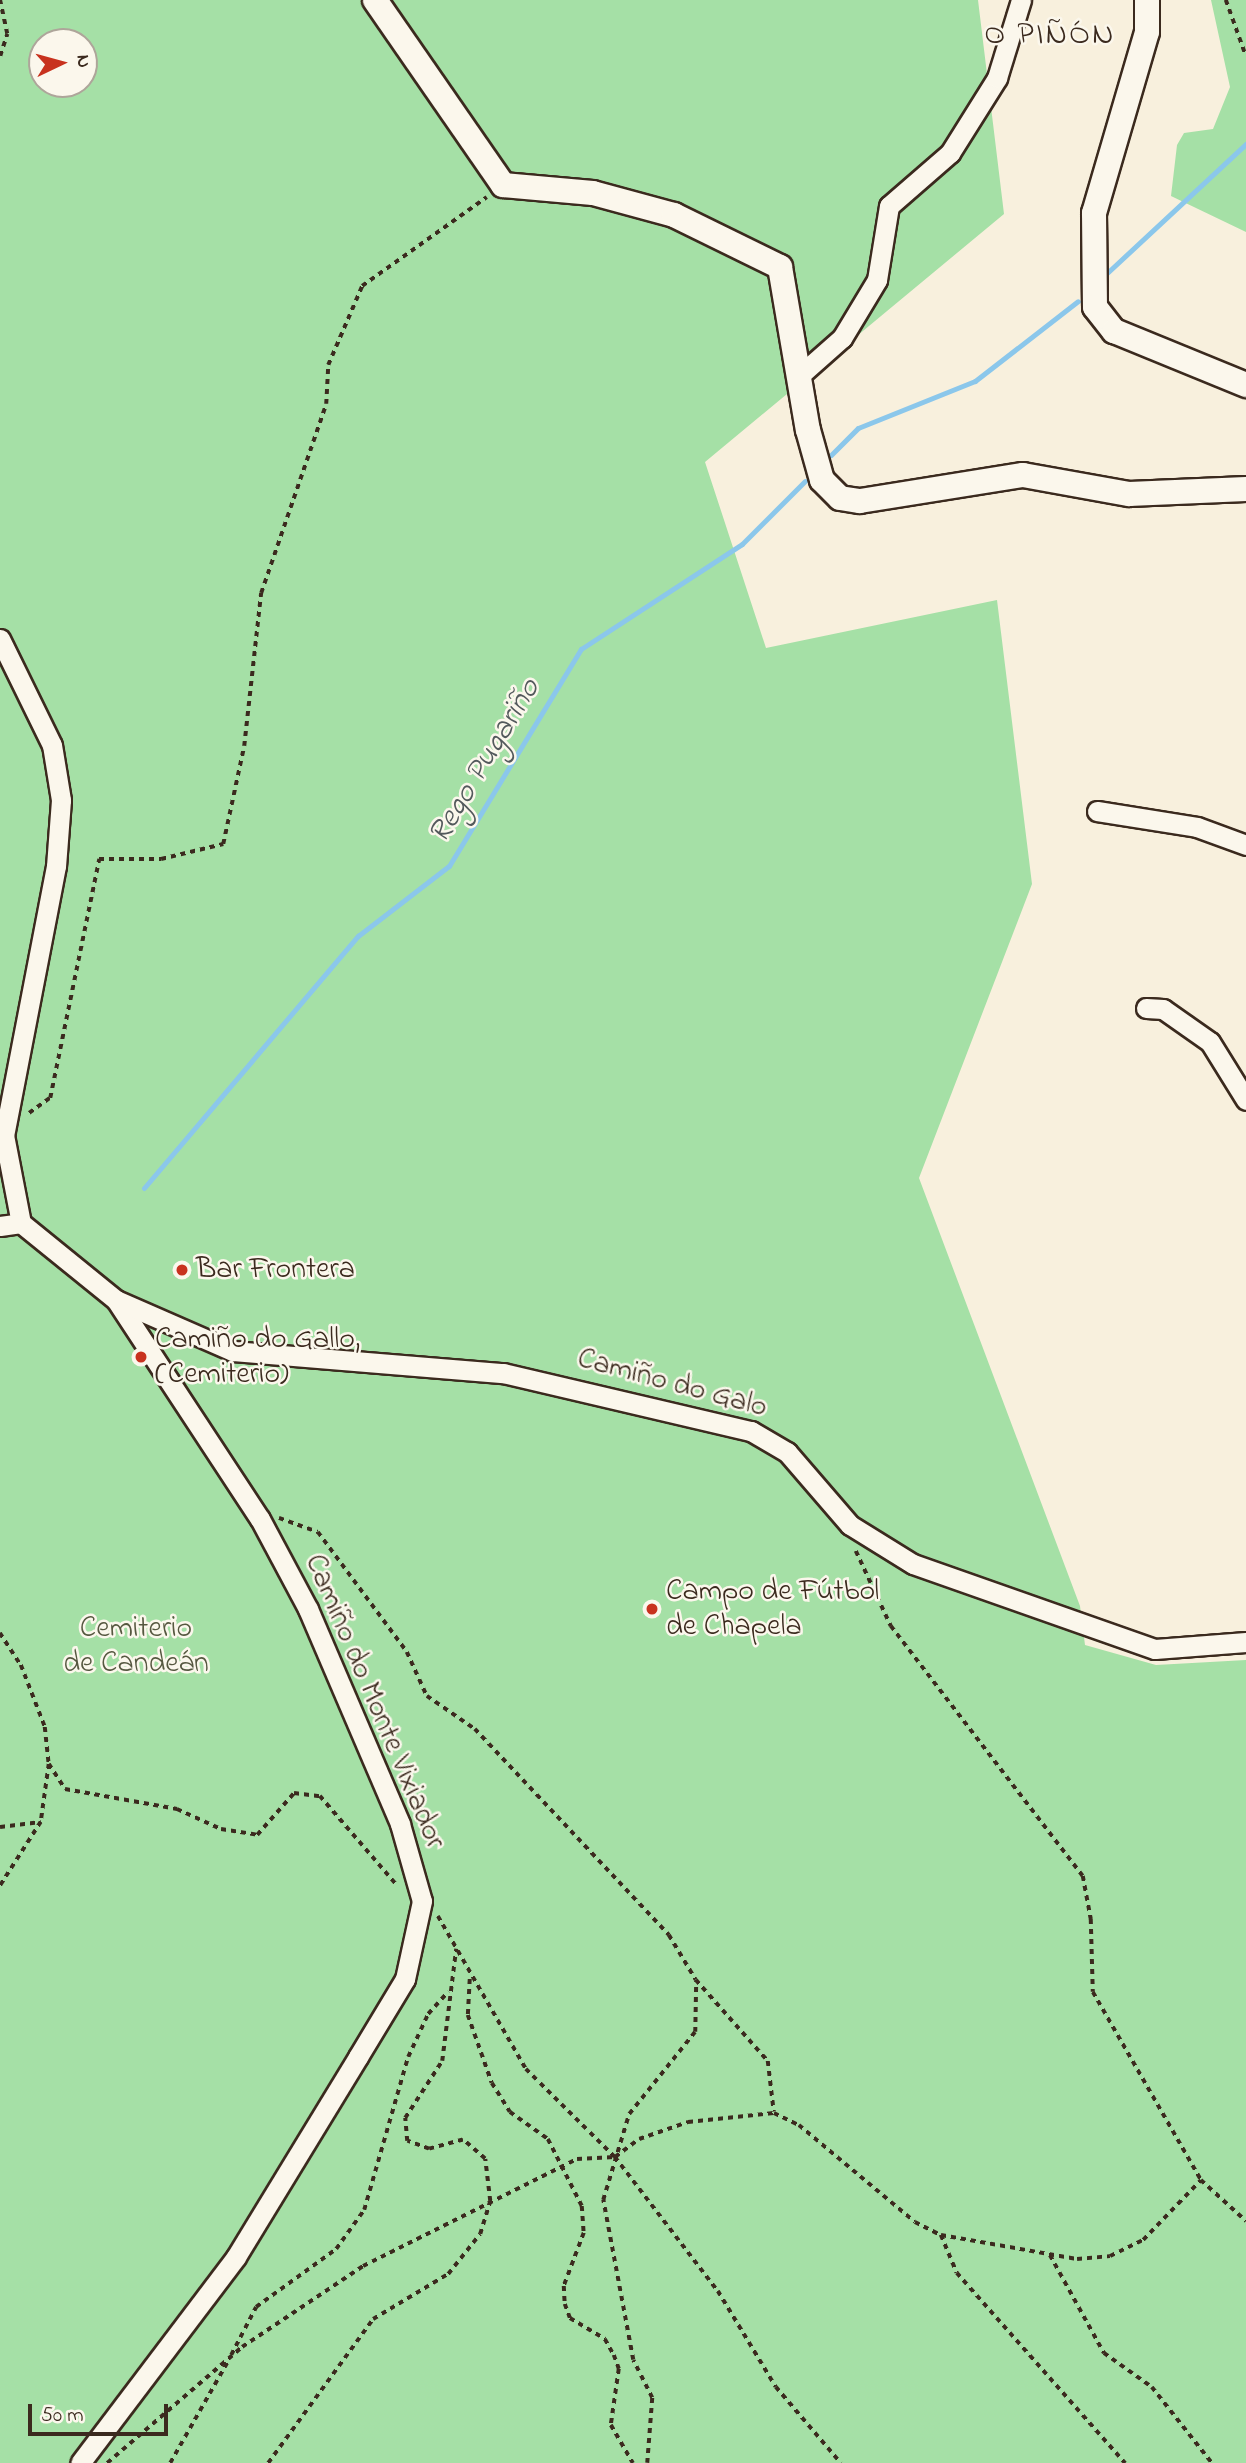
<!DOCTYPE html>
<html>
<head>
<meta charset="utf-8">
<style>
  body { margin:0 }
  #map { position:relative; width:1246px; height:2463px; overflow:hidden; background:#f8f0dd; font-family:"Indie Flower",sans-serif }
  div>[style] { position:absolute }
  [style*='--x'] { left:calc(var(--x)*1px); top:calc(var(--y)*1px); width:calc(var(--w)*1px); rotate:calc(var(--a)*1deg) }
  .green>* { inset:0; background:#a5e0a6 }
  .stream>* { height:5px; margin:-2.5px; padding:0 2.5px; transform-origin:2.5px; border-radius:2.5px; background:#8bc7eb }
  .path>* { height:3.5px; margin-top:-1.75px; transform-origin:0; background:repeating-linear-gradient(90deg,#3b2a1e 0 5px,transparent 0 10px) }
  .roads { filter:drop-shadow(2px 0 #3b2a1e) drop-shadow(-2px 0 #3b2a1e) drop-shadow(0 2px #3b2a1e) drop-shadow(0 -2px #3b2a1e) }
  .minor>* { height:19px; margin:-9.5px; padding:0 9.5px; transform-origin:9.5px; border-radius:9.5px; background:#fbf7ec }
  .tertiary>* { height:24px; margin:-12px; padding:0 12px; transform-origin:12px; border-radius:12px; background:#fbf7ec }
  .dots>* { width:19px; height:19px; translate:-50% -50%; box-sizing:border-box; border:4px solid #fbf7ec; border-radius:50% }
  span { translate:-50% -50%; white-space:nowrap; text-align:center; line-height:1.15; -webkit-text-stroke:5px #fbf7ec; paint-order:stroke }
  .poi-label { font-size:30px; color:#3b2a1e }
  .left { translate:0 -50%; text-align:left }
  .street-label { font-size:30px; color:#3b2a1e }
  .park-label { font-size:30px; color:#565840 }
  .neighbourhood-label { font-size:32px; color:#3b2a1e; letter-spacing:2px }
  .water-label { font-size:32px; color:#53595c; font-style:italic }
  .north { position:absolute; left:28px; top:28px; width:70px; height:70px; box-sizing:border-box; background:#fbf7ec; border:2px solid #aea59a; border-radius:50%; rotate:85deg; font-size:19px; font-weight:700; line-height:28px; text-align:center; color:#3b2a1e }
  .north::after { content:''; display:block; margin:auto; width:24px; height:32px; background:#c8321e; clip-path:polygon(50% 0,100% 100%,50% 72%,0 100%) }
  .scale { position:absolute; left:28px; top:2404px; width:140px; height:32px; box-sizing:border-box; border:4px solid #3b2a1e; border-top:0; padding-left:9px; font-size:21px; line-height:24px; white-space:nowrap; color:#3b2a1e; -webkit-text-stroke:5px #fbf7ec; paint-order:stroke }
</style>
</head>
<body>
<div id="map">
  <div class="green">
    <div style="clip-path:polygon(evenodd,0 0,978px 0,1004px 214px,705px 462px,766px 648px,997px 600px,1032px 884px,919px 1178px,1080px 1606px,1085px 1645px,1156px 1665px,1246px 1660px,1246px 2463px,0 2463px,0 0,42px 42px,84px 42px,84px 84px,42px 84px,42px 42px)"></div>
    <div style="clip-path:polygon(1211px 0,1246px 0,1246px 232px,1171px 196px,1177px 145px,1184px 133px,1213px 129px,1230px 87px)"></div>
  </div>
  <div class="stream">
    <div style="--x:1107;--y:273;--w:190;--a:-42.9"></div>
    <div style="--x:831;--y:455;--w:38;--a:-45"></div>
    <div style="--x:858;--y:428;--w:126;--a:-21.9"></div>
    <div style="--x:975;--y:381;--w:130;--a:-37.8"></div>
    <div style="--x:144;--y:1188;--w:331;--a:-49.7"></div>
    <div style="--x:358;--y:936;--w:115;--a:-37.6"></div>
    <div style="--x:449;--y:866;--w:254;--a:-58.7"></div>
    <div style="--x:581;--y:649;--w:192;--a:-33.1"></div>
    <div style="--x:742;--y:544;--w:89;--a:-45"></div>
  </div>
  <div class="path">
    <div style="--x:1226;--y:0;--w:59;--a:70.3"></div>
    <div style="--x:0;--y:56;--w:23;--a:-72"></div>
    <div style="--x:7;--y:34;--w:35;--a:-102"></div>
    <div style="--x:29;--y:1113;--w:26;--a:-36"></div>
    <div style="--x:50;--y:1098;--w:244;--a:-78.4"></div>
    <div style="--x:99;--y:859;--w:62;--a:0"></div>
    <div style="--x:161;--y:859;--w:64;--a:-13.6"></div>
    <div style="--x:223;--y:844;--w:100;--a:-77.9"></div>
    <div style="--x:244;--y:746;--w:154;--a:-83.7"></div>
    <div style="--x:261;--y:593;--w:200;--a:-71"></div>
    <div style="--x:326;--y:404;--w:39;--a:-87"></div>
    <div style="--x:328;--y:365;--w:86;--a:-66.7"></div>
    <div style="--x:362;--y:286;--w:153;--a:-35.5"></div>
    <div style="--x:279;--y:1518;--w:41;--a:19.7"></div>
    <div style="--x:318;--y:1532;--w:149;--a:53.4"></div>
    <div style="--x:407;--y:1652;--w:48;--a:65.6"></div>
    <div style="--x:427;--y:1696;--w:58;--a:34.5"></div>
    <div style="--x:475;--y:1729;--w:283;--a:46.7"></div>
    <div style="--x:669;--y:1935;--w:52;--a:59"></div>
    <div style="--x:696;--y:1980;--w:108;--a:48.4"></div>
    <div style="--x:768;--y:2061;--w:51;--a:83.3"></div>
    <div style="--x:856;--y:1551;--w:83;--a:65"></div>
    <div style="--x:891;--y:1626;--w:315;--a:52.5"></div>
    <div style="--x:1083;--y:1876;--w:44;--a:79.5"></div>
    <div style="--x:1091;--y:1919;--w:73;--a:88.4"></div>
    <div style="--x:1093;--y:1992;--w:217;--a:60.1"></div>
    <div style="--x:1201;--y:2180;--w:61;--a:42.3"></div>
    <div style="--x:0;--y:1633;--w:38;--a:57"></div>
    <div style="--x:21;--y:1665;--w:66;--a:68.8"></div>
    <div style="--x:45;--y:1727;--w:37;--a:84"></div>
    <div style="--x:49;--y:1764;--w:59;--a:97.9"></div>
    <div style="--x:41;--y:1822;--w:76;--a:122.6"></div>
    <div style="--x:49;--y:1764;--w:30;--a:57"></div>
    <div style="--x:65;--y:1789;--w:114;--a:10.1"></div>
    <div style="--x:177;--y:1809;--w:48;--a:24.4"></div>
    <div style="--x:221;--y:1829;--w:36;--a:9"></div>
    <div style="--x:257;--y:1835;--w:56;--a:-48.6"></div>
    <div style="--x:294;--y:1793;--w:26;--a:7"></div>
    <div style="--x:320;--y:1796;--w:116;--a:49.2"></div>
    <div style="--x:0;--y:1827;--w:41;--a:-7"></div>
    <div style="--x:438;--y:1916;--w:177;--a:60.1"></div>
    <div style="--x:526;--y:2069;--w:125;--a:44.7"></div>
    <div style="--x:615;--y:2157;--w:169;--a:52.5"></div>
    <div style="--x:718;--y:2291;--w:112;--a:58.9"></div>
    <div style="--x:776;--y:2387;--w:100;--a:49.5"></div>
    <div style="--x:470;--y:1979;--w:36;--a:93"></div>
    <div style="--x:468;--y:2015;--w:72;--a:70.6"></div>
    <div style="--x:492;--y:2083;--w:34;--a:58"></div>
    <div style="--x:510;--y:2112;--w:47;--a:35.4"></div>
    <div style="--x:548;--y:2139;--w:75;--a:63.1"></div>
    <div style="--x:582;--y:2206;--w:27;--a:86"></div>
    <div style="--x:584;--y:2233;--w:57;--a:110.7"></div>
    <div style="--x:564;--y:2286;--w:18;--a:87"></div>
    <div style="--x:565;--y:2304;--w:15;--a:70"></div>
    <div style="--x:570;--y:2318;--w:41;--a:31"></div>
    <div style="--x:605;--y:2339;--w:18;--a:61"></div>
    <div style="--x:614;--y:2355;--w:15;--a:70"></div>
    <div style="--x:619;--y:2369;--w:57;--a:98.1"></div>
    <div style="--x:611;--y:2425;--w:44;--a:59.9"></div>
    <div style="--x:941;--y:2235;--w:41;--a:67.2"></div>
    <div style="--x:957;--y:2273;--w:254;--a:48.5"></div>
    <div style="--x:1050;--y:2255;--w:112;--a:61.1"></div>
    <div style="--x:1104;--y:2353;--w:59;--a:35.3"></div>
    <div style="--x:1152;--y:2387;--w:97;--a:51.7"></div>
    <div style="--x:231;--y:2355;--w:54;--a:-62.5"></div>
    <div style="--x:256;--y:2307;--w:99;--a:-35.9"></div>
    <div style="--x:336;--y:2249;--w:48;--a:-54.3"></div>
    <div style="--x:364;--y:2210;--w:159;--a:-74"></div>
    <div style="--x:408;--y:2057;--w:47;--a:-65.1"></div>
    <div style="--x:428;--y:2014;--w:30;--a:-48"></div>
    <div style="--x:107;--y:2463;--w:178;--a:-40.7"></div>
    <div style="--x:242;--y:2347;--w:146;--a:-33.8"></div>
    <div style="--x:363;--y:2266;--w:239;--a:-26.6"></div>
    <div style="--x:577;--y:2159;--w:38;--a:-3"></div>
    <div style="--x:615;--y:2157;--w:30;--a:-37"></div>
    <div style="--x:639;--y:2139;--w:52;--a:-19.1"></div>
    <div style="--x:688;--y:2122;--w:86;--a:-6"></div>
    <div style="--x:774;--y:2113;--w:28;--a:26"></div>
    <div style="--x:799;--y:2125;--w:151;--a:39.9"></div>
    <div style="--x:915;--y:2222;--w:29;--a:27"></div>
    <div style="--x:941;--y:2235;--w:138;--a:10"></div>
    <div style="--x:1077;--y:2259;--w:33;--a:-5"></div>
    <div style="--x:1110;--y:2256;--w:37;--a:-26"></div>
    <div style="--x:1143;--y:2240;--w:83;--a:-46"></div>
    <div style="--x:170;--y:2463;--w:117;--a:-60.4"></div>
    <div style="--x:268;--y:2463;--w:178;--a:-53.9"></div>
    <div style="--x:373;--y:2319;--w:87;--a:-31"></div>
    <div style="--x:448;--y:2274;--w:51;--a:-51.3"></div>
    <div style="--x:480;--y:2234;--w:34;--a:-73"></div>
    <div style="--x:490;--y:2201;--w:42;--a:-96.8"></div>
    <div style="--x:485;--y:2159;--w:29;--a:-139"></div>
    <div style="--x:463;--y:2140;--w:35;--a:165"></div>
    <div style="--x:429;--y:2149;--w:23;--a:-160"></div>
    <div style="--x:407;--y:2141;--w:23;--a:-95"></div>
    <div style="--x:405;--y:2118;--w:68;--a:-57"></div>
    <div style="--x:442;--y:2061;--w:113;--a:-82.9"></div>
    <div style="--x:647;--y:2463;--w:65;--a:-85.6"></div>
    <div style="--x:652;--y:2398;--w:42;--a:-116.6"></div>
    <div style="--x:633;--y:2360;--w:163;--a:-100.6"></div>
    <div style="--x:603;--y:2200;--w:90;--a:-73.2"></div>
    <div style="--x:629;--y:2114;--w:105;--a:-51.2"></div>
    <div style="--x:695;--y:2032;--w:52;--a:-88.9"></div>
  </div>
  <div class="roads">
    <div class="minor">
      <div style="--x:800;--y:375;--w:56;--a:-41.4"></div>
      <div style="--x:842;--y:338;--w:68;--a:-58.9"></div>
      <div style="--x:877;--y:280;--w:75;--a:-80.8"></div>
      <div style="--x:889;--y:206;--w:81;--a:-41"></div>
      <div style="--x:950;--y:153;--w:89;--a:-57.9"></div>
      <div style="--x:997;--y:78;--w:82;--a:-72.9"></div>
      <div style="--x:0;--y:639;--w:118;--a:63.9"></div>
      <div style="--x:52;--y:745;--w:56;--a:80.7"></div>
      <div style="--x:61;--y:800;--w:66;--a:94.3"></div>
      <div style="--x:56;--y:866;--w:274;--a:100.9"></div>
      <div style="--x:4;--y:1135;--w:90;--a:79.1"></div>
      <div style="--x:21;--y:1223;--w:122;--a:39"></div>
      <div style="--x:116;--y:1300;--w:262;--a:56.7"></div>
      <div style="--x:260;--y:1519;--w:102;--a:61.9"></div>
      <div style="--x:308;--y:1609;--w:234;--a:66.8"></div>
      <div style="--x:400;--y:1824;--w:80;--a:74.1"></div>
      <div style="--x:422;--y:1901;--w:80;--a:102.3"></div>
      <div style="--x:405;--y:1979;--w:91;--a:121.1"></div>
      <div style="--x:358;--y:2057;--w:234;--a:121.4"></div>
      <div style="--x:236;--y:2257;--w:258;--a:127.1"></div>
      <div style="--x:1097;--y:811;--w:101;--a:9.1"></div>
      <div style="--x:1197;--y:827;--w:52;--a:20.2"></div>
      <div style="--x:1146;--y:1008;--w:17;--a:3"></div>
      <div style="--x:1163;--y:1009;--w:57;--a:35.1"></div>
      <div style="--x:1210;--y:1042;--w:68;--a:58.2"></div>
      <div style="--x:0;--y:1226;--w:21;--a:-8"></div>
      <div style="--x:116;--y:1300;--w:128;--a:23.6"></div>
      <div style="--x:233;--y:1351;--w:271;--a:4.7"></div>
      <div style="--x:503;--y:1373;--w:255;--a:13.2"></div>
      <div style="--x:751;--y:1431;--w:42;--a:30.3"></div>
      <div style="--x:787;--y:1452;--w:96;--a:49.2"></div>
      <div style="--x:850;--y:1525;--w:74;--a:31.8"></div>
      <div style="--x:913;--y:1564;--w:256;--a:19.4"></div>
      <div style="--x:1155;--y:1649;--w:91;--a:-4.4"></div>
    </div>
    <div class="tertiary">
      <div style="--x:375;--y:0;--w:225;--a:55.3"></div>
      <div style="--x:503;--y:185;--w:90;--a:5.1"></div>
      <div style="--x:593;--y:193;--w:84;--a:15.2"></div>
      <div style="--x:674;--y:215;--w:118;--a:26.1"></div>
      <div style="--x:780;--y:267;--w:165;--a:80.3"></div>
      <div style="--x:808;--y:430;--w:52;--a:74.4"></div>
      <div style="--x:822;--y:480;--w:25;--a:45"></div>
      <div style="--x:840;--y:498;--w:20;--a:9"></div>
      <div style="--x:860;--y:501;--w:165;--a:-9.1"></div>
      <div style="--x:1023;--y:475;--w:108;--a:10.2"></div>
      <div style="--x:1129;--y:494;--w:117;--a:-2.4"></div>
      <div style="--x:1147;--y:0;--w:32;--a:90"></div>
      <div style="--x:1147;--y:32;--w:189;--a:106.3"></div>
      <div style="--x:1094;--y:213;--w:94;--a:89.4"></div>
      <div style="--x:1095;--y:307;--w:31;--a:52"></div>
      <div style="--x:1114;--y:331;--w:143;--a:22.2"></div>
    </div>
  </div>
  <div class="dots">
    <div style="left:182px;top:1270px;background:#c8321e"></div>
    <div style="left:141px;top:1357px;background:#c8321e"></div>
    <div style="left:652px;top:1609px;background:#c8321e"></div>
  </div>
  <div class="poi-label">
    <span class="left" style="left:196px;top:1270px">Bar Frontera</span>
    <span class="left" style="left:155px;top:1357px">Camiño do Gallo,<br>(Cemiterio)</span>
    <span class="left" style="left:666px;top:1609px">Campo de Fútbol<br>de Chapela</span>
  </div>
  <div class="street-label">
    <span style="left:672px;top:1384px;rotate:15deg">Camiño do Galo</span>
    <span style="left:374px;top:1702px;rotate:67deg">Camiño do Monte Vixiador</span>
  </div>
  <div class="park-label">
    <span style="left:136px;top:1646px">Cemiterio<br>de Candeán</span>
  </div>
  <div class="neighbourhood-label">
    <span style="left:1050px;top:36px">O PIÑÓN</span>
  </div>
  <div class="water-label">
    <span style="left:486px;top:762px;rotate:-59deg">Rego Pugariño</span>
  </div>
  <div class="north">N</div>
  <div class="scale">50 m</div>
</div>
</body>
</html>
